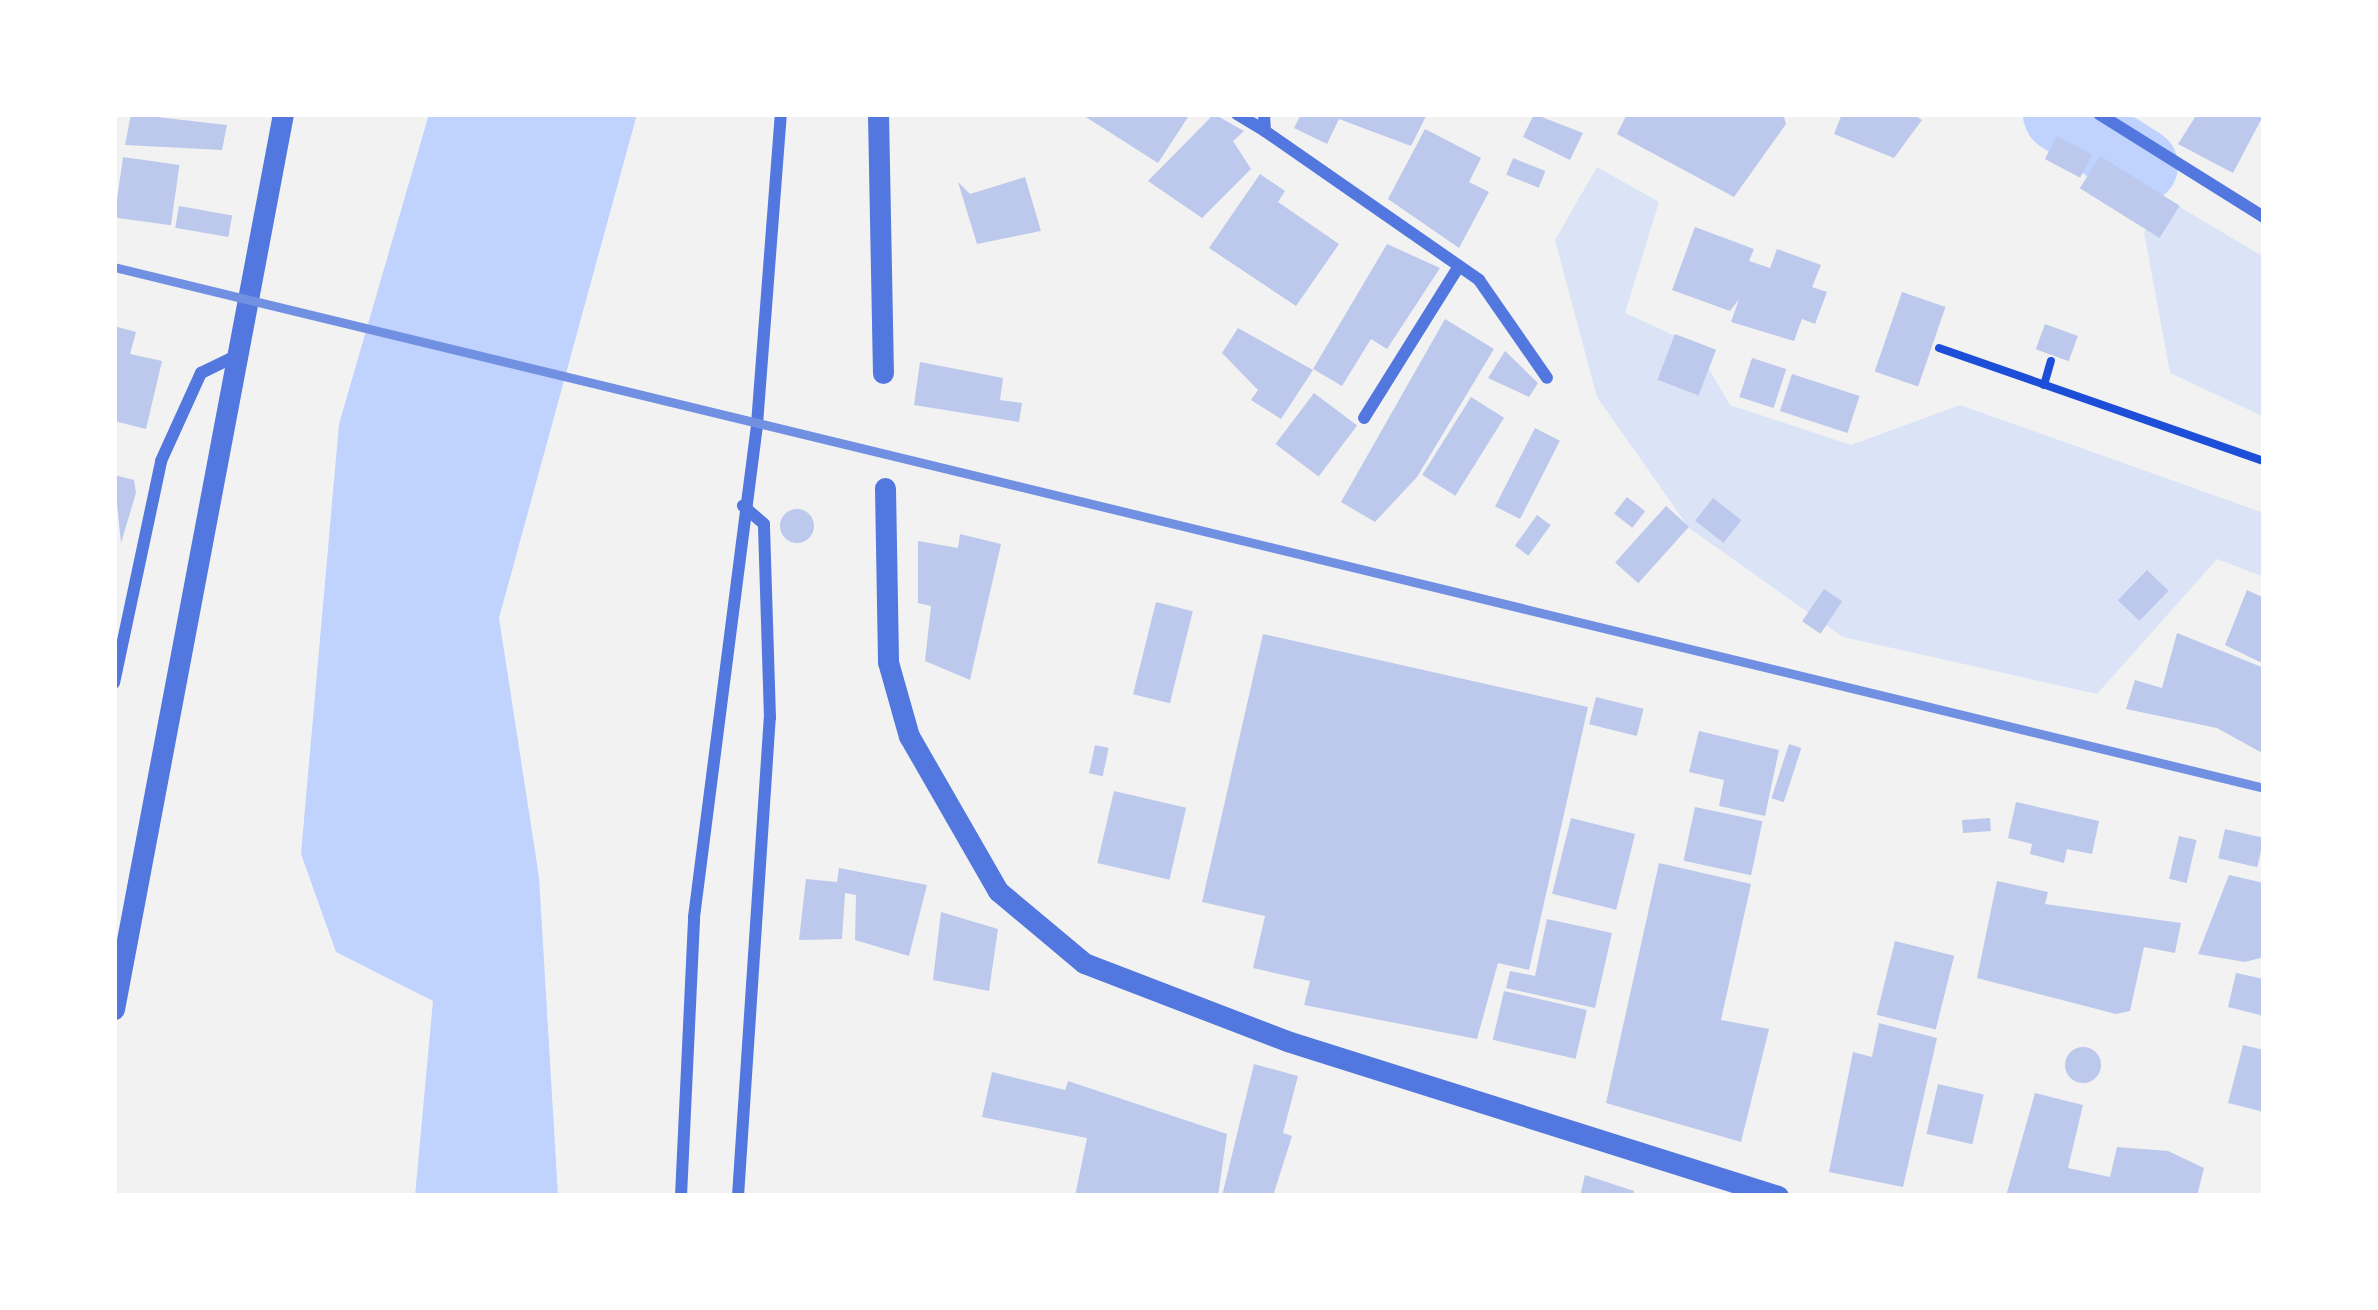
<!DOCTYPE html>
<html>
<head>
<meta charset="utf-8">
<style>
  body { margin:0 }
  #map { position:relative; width:2378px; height:1310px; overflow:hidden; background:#f2f2f2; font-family:"Space Grotesk",sans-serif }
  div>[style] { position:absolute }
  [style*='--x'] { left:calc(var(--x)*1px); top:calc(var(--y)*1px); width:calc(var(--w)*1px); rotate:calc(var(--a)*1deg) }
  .green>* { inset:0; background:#dbe4f7 }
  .water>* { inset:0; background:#bfd3fe }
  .river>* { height:75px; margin:-37.5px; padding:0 37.5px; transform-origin:37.5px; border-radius:37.5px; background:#bfd3fe }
  .building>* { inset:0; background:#bdc9ec; transform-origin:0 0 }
  .round { border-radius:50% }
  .path>* { height:8px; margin:-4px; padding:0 4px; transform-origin:4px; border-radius:4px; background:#1d4ed8 }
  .minor>* { height:12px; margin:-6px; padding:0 6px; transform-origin:6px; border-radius:6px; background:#5277de }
  .tertiary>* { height:21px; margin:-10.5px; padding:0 10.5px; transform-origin:10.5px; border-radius:10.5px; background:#5277de }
  .rail>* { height:9px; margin:-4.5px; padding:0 4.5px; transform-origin:4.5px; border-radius:4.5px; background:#7290e2 }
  span { translate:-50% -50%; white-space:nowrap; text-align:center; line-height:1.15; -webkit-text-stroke:9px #fff; paint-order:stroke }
  .frame { position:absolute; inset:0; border:117px solid #fff; pointer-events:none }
</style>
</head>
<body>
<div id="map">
  <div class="green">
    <div style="clip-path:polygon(1597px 167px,1659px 202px,1625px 313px,1695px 345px,1730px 405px,1851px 445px,1960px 405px,2264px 513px,2264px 577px,2217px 559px,2097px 694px,1843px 637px,1689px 528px,1597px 397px,1555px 240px)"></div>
    <div style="clip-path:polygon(2170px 201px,2264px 257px,2264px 417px,2170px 373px,2144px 232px)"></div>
  </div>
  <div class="water">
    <div style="clip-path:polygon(429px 114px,637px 114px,499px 618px,539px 877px,558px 1196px,415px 1196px,433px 1001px,336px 952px,301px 854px,339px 424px)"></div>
  </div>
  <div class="river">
    <div style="--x:2060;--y:114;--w:95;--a:32.5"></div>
  </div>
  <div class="building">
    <div style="clip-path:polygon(131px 114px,227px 125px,222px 150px,125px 145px)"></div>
    <div style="clip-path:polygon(1081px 114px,1190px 114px,1158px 163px)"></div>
    <div style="clip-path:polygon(1214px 114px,1244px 131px,1233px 141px,1251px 169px,1202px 218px,1148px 181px)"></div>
    <div style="clip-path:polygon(1301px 114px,1427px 114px,1411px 146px,1339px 119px,1327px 144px,1294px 128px)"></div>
    <div style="clip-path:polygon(1534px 114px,1583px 133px,1570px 160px,1523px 137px)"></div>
    <div style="clip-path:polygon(1627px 114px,1783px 114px,1786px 124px,1734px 197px,1617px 134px)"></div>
    <div style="clip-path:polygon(1842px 114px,1913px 114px,1922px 120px,1894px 158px,1834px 134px)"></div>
    <div style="clip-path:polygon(2197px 114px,2264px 114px,2233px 173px,2178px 144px)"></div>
    <div style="clip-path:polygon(1425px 129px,1481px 158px,1469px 182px,1489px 192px,1459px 248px,1388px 199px)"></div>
    <div style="left:2057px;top:136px;width:40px;height:26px;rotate:28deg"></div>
    <div style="left:2100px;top:156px;width:94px;height:38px;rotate:32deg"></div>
    <div style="left:123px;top:157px;width:57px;height:61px;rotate:8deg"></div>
    <div style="left:1513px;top:158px;width:35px;height:18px;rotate:22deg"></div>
    <div style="clip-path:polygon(1260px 174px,1285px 191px,1278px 202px,1339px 244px,1296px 306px,1209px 248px)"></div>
    <div style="clip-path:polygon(1025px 177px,1041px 231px,977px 244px,958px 182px,970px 194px)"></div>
    <div style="left:179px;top:206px;width:54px;height:22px;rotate:10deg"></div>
    <div style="clip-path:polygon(1695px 227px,1754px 249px,1749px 261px,1770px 268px,1777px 249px,1821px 265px,1812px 287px,1827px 292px,1815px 324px,1802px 319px,1794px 341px,1731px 322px,1739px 299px,1730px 311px,1672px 290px)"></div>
    <div style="clip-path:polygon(1387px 244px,1440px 268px,1387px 349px,1371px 339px,1342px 386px,1313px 369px)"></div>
    <div style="left:1902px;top:292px;width:46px;height:84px;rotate:19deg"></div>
    <div style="clip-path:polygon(1445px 319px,1494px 349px,1417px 477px,1375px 522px,1341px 502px)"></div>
    <div style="left:2045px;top:324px;width:35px;height:27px;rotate:20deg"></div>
    <div style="clip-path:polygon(114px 326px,136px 332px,130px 354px,162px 361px,146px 429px,114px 421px)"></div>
    <div style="clip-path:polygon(1238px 328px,1313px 370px,1281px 419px,1251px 400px,1258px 390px,1222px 353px)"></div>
    <div style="left:1675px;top:334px;width:44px;height:49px;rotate:21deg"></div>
    <div style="clip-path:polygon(1505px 351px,1538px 383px,1529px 397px,1488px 378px)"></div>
    <div style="left:1752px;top:358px;width:36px;height:41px;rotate:18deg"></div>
    <div style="clip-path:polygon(920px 362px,1003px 378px,1000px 400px,1022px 403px,1019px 422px,914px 405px)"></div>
    <div style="left:1792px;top:374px;width:71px;height:39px;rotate:18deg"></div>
    <div style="left:1314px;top:393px;width:54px;height:64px;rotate:37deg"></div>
    <div style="left:1471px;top:397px;width:39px;height:92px;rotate:32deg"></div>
    <div style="left:1535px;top:428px;width:28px;height:88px;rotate:27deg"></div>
    <div style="clip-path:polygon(114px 475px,134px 480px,136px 493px,121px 543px)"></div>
    <div style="left:1627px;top:497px;width:23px;height:21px;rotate:38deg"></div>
    <div style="left:1713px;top:498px;width:36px;height:29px;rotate:38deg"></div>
    <div style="left:1666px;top:506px;width:31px;height:76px;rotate:42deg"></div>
    <div class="round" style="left:780px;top:509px;width:34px;height:34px"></div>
    <div style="left:1537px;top:515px;width:17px;height:38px;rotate:36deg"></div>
    <div style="clip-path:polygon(960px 534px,1001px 544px,970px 680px,925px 661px,931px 606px,918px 603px,918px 541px,958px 548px)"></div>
    <div style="left:2147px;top:570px;width:30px;height:42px;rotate:44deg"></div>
    <div style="left:1824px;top:589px;width:22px;height:39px;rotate:34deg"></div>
    <div style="clip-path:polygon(2247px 590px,2264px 598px,2264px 664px,2225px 645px)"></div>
    <div style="left:1156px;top:602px;width:38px;height:95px;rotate:14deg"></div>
    <div style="clip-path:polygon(2177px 633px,2264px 668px,2264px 754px,2217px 728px,2126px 709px,2135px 680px,2162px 688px)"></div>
    <div style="clip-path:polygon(1263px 634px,1588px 707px,1529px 970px,1498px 963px,1477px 1039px,1304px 1005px,1310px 981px,1253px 968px,1265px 916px,1202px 902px)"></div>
    <div style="left:1596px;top:697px;width:49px;height:28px;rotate:14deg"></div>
    <div style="clip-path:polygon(1699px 731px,1779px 750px,1765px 816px,1719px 806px,1724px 780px,1689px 772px)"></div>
    <div style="left:1789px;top:744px;width:13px;height:57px;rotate:18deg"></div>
    <div style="left:1095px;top:745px;width:14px;height:29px;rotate:12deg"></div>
    <div style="left:1114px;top:791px;width:74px;height:74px;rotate:13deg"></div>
    <div style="clip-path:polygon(2016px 802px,2099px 821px,2092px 854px,2067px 849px,2064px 863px,2030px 854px,2032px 844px,2008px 838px)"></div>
    <div style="left:1695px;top:807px;width:69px;height:55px;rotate:12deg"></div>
    <div style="left:1571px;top:818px;width:66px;height:78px;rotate:14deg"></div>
    <div style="left:1990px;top:818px;width:13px;height:28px;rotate:86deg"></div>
    <div style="left:2225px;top:829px;width:40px;height:30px;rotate:13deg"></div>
    <div style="left:2179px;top:836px;width:18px;height:44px;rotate:13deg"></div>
    <div style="clip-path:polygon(1659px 863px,1751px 884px,1721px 1020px,1769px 1029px,1741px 1142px,1606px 1103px)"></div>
    <div style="clip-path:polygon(839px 868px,927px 885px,909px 956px,855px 940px,856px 895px,845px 893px,842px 939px,799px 940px,806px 879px,837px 882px)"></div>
    <div style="clip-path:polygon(2229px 875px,2264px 883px,2264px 957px,2245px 962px,2198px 954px)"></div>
    <div style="clip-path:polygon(1997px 881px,2048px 892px,2045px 904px,2181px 923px,2175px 953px,2144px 947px,2130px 1011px,2116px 1014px,1977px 978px)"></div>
    <div style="clip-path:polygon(941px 912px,998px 929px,989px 991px,933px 980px)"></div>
    <div style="clip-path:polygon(1547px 919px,1612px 933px,1595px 1008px,1506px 988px,1510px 971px,1535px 976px)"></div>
    <div style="left:1895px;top:941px;width:61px;height:76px;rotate:14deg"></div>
    <div style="clip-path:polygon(2236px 973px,2264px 979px,2264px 1016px,2228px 1007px)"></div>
    <div style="left:1504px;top:991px;width:85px;height:50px;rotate:13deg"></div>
    <div style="clip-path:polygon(1879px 1023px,1937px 1038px,1903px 1187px,1829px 1172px,1853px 1052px,1872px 1057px)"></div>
    <div style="clip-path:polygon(2243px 1045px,2264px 1050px,2264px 1112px,2228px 1103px)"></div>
    <div class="round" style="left:2065px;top:1047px;width:36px;height:36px"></div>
    <div style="clip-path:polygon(1254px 1064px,1298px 1076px,1283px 1133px,1292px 1136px,1273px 1196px,1222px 1196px)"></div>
    <div style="clip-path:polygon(992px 1072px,1065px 1090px,1068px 1081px,1227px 1134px,1218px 1196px,1075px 1196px,1087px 1138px,982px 1117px)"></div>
    <div style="left:1938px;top:1084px;width:47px;height:51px;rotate:13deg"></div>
    <div style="clip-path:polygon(2035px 1093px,2083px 1105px,2068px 1168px,2110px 1177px,2117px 1147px,2168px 1151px,2204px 1168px,2197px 1196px,2006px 1196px)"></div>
    <div style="clip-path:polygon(1585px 1175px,1634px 1191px,1633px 1196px,1580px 1196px)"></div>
  </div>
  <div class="path">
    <div style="--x:1939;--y:348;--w:344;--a:19.2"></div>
    <div style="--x:2044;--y:385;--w:25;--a:-74"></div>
  </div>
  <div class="minor">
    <div style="--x:1237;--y:114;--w:33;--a:31"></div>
    <div style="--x:1264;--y:114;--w:17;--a:87"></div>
    <div style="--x:1265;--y:131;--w:261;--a:34.8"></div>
    <div style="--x:1479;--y:280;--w:119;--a:55.2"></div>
    <div style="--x:2099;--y:114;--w:195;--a:32"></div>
    <div style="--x:1364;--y:418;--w:179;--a:-58"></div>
    <div style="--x:114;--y:683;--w:227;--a:-78"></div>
    <div style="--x:161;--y:461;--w:97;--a:-65.6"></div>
    <div style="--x:201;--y:373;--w:39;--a:-26"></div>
    <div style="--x:681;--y:1196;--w:279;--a:-87.3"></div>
    <div style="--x:694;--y:917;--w:497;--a:-82.7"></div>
    <div style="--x:757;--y:424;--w:311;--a:-85.6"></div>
    <div style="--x:738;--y:1196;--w:479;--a:-86.2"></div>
    <div style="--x:770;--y:718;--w:194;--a:-91.8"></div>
    <div style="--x:764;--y:524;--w:28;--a:-139"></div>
  </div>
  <div class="tertiary">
    <div style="--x:878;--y:114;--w:259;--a:88.9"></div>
    <div style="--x:885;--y:488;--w:174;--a:89"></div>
    <div style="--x:888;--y:662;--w:77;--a:74.2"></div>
    <div style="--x:909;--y:736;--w:179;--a:60.1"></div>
    <div style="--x:998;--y:891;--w:112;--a:39.9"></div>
    <div style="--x:1084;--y:963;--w:217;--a:21"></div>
    <div style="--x:1287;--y:1041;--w:515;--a:17.52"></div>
    <div style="--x:114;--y:1009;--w:911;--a:-79.31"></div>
  </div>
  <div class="rail">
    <div style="--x:114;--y:267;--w:2212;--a:13.62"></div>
  </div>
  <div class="frame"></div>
</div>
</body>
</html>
